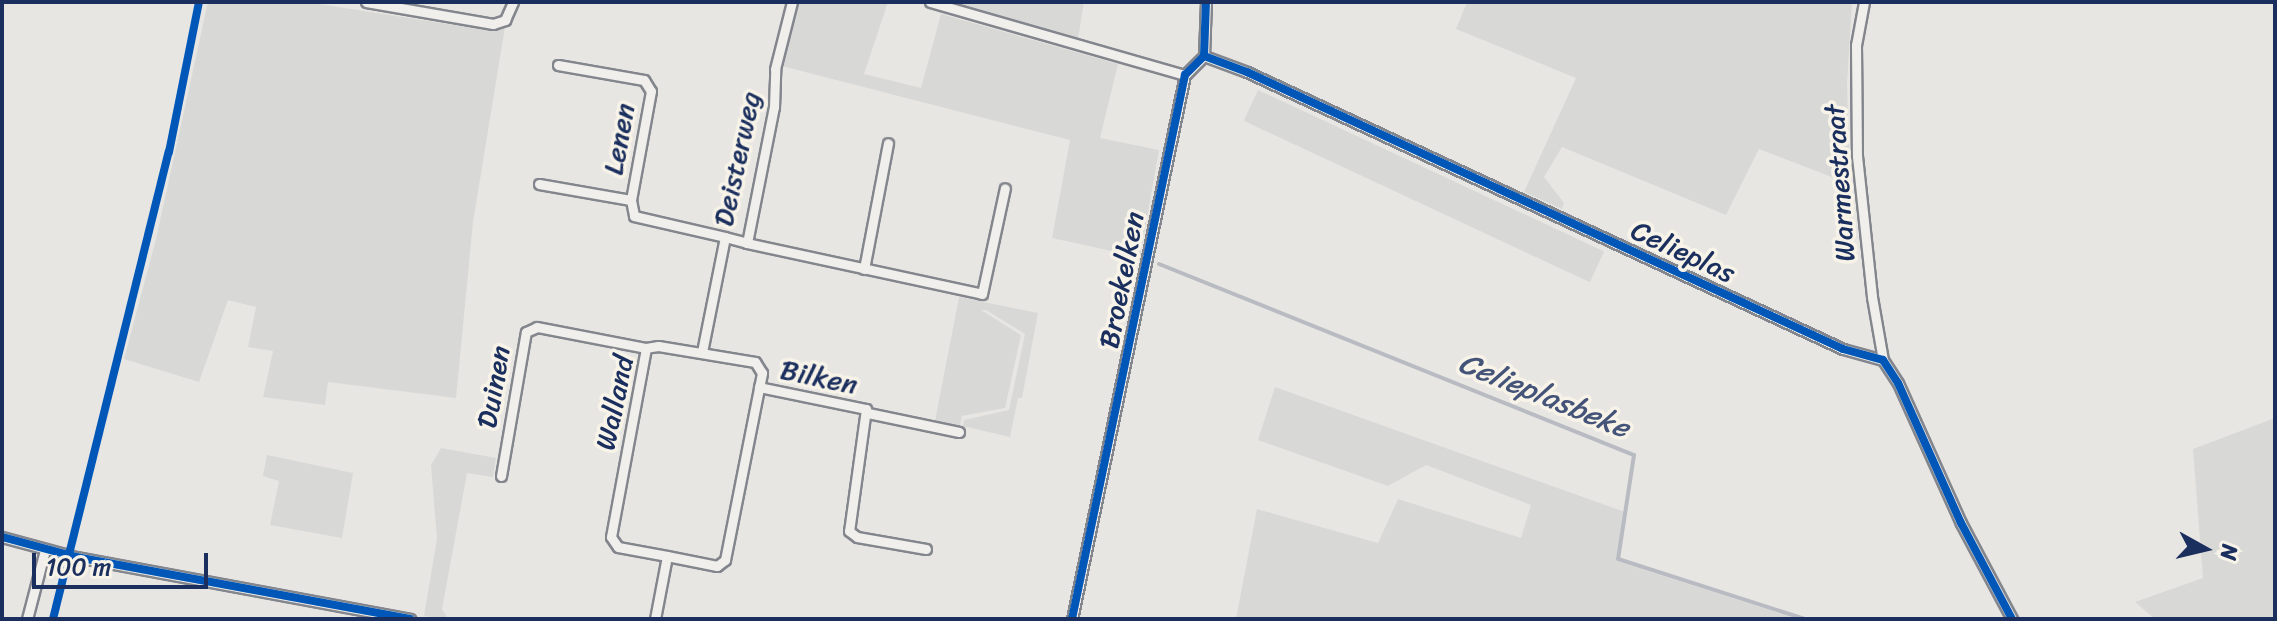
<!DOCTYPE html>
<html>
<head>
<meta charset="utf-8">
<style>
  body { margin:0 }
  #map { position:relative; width:2277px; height:621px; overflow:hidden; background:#e8e6e2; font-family:Sriracha,sans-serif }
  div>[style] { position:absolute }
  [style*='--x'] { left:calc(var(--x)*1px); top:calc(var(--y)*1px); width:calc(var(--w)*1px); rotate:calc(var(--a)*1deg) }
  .green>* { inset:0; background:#d8d8d6; transform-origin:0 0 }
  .stream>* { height:4px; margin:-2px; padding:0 2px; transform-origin:2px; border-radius:2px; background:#b8bbc2 }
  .roads { filter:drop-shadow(2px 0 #83868d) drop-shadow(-2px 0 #83868d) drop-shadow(0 2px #83868d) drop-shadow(0 -2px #83868d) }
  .street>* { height:9px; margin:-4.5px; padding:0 4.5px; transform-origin:4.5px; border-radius:4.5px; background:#f0efeb }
  .rail>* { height:4px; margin-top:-2px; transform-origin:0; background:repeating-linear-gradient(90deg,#afb0b3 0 12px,transparent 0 18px) }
  .cycleway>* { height:8px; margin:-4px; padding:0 4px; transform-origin:4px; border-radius:4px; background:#0057b8 }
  span { translate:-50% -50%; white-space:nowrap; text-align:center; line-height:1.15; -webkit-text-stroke:7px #f7f3e8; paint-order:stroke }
  .street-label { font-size:28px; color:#1b2f5e }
  .water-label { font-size:30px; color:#445378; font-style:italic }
  .frame { position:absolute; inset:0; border:4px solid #1b2f5e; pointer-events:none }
  .north { position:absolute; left:2165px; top:509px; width:80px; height:80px; -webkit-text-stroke:6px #f7f3e8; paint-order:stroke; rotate:98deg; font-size:22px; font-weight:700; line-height:32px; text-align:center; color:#1b2f5e }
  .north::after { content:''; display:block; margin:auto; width:28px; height:36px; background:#1b2f5e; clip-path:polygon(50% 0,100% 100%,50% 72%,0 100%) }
  .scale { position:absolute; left:32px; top:553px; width:176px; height:36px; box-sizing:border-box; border:4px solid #1b2f5e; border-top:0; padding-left:10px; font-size:24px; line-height:28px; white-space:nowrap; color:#1b2f5e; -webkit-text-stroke:6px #f7f3e8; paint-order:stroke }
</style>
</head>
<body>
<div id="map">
  <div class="green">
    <div style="clip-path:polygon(208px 2px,306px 2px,486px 30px,505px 27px,473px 222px,456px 398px,328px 382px,325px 405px,263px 397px,273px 351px,248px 347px,256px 307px,228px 300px,199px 382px,124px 359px,156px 239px)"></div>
    <div style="clip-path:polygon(799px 2px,888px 2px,864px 74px,921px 88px,941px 14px,1118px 64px,1100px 138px,1159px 150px,1140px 257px,1052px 238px,1070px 140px,782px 66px)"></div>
    <div style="clip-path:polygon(952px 2px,1084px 2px,1078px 39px)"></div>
    <div style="clip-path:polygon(1467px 2px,1852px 2px,1847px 84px,1850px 184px,1759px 149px,1726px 215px,1562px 147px,1544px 177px,1564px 203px,1562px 209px,1524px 192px,1576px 78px,1456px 29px)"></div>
    <div style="left:1258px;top:90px;width:382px;height:34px;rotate:25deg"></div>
    <div style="clip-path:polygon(959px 297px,1038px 313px,1022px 398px,1018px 398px,1010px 437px,963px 426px,964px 420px,1009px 410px,1025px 334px,986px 310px,981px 310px,1021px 335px,1005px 408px,962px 416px,960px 426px,935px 421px)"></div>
    <div style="clip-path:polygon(1275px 387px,1625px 512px,1616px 561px,1798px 619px,1236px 619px,1257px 509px,1378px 543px,1398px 499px,1521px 538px,1531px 505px,1426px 465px,1388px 486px,1258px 440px)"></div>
    <div style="clip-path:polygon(2275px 418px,2275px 619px,2155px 619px,2135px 602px,2203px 578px,2193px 449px)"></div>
    <div style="clip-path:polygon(441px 448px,496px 458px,493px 477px,467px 473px,442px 609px,448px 619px,424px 616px,437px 539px,431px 465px)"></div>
    <div style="clip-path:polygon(267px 455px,353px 473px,342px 538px,270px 525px,279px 481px,263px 476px)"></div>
  </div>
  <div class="stream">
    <div style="--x:1159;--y:264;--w:512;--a:21.91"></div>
    <div style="--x:1634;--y:455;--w:105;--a:98.7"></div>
    <div style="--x:1618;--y:559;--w:196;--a:17.8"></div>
  </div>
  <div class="roads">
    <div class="street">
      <div style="--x:366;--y:2;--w:129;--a:9.8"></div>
      <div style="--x:493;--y:24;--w:13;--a:-18"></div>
      <div style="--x:505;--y:20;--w:20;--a:-66"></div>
      <div style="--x:930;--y:2;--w:265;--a:16"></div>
      <div style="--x:1864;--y:2;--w:44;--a:100.5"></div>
      <div style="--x:1856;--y:45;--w:111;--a:89.5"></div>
      <div style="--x:1857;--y:156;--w:142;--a:83.9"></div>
      <div style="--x:1872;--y:297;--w:64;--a:80.1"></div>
      <div style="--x:1204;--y:56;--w:46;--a:20.4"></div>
      <div style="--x:1247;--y:72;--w:657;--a:24.93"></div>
      <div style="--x:1843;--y:349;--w:41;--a:15.4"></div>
      <div style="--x:1883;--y:360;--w:27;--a:57"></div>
      <div style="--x:1898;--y:383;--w:154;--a:65.8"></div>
      <div style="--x:1961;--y:523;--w:109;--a:62"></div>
      <div style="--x:558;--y:65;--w:87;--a:9.9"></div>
      <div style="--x:644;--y:80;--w:13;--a:58"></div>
      <div style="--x:651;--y:91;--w:111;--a:100.4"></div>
      <div style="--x:631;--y:200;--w:16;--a:79"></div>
      <div style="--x:634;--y:216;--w:93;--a:13"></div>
      <div style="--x:539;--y:184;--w:93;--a:9.9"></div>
      <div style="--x:747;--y:243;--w:240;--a:12.2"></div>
      <div style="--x:982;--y:294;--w:108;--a:-77.8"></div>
      <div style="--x:864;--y:269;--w:128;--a:-79.2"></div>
      <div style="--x:702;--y:352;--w:117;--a:-78.7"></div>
      <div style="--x:725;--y:237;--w:23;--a:15"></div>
      <div style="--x:747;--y:243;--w:139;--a:-78.8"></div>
      <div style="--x:774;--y:107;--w:38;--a:-88"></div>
      <div style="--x:775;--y:69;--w:69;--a:-75.8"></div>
      <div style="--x:759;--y:387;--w:109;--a:11.6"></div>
      <div style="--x:866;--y:409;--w:123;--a:97.9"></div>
      <div style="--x:849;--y:531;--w:10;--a:37"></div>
      <div style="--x:857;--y:537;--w:70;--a:9.9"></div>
      <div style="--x:868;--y:413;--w:93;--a:11.8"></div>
      <div style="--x:501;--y:476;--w:146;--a:-80.2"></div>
      <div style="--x:526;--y:332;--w:12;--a:-24"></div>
      <div style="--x:537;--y:327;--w:111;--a:10.9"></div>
      <div style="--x:2;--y:537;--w:77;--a:15.1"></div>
      <div style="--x:76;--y:557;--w:340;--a:10.5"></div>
      <div style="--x:27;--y:619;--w:71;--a:-75.4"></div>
      <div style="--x:655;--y:619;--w:64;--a:-79.2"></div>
      <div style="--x:667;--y:556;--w:51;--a:11.3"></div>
      <div style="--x:717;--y:566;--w:10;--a:-37"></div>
      <div style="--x:725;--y:560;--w:191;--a:-78.8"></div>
      <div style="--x:762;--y:373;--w:13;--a:-122"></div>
      <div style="--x:755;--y:362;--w:98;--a:-170.6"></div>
      <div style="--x:658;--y:346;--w:12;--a:171"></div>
      <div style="--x:646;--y:348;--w:192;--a:100.5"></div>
      <div style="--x:611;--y:537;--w:12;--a:55"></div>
      <div style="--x:618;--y:547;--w:50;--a:10.4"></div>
      <div style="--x:1072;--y:619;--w:556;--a:-78.27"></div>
      <div style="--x:1185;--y:75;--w:27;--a:-45"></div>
      <div style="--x:1204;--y:56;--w:54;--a:-87.9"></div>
    </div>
  </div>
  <div class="rail">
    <div style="--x:53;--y:619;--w:481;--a:-76.1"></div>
    <div style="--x:169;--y:152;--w:153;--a:-78.7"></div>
  </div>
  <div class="cycleway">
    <div style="--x:1204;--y:56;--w:46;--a:20.4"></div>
    <div style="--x:1247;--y:72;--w:657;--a:24.93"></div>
    <div style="--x:1843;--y:349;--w:41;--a:15.4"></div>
    <div style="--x:1883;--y:360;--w:27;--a:57"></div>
    <div style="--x:1898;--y:383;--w:154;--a:65.8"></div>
    <div style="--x:1961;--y:523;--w:109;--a:62"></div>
    <div style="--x:2;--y:537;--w:77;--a:15.1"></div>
    <div style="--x:76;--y:557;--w:340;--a:10.5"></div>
    <div style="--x:53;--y:619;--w:481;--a:-76.1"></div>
    <div style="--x:169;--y:152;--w:153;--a:-78.7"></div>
    <div style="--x:1072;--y:619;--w:556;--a:-78.27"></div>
    <div style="--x:1185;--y:75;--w:27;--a:-45"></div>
    <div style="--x:1204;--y:56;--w:54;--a:-87.9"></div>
  </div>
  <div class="street-label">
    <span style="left:619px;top:139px;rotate:-80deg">Lenen</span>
    <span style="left:737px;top:159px;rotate:-78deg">Deisterweg</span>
    <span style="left:1840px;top:183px;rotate:-94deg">Warmestraat</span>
    <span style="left:1683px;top:252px;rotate:25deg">Celieplas</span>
    <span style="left:1122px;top:280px;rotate:-79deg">Broekelken</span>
    <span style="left:819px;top:377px;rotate:12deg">Bilken</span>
    <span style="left:494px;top:387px;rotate:-80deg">Duinen</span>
    <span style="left:615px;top:403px;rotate:-78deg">Walland</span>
  </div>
  <div class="water-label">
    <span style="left:1544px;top:395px;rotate:22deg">Celieplasbeke</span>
  </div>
  <div class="frame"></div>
  <div class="north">N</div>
  <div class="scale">100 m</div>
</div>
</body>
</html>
